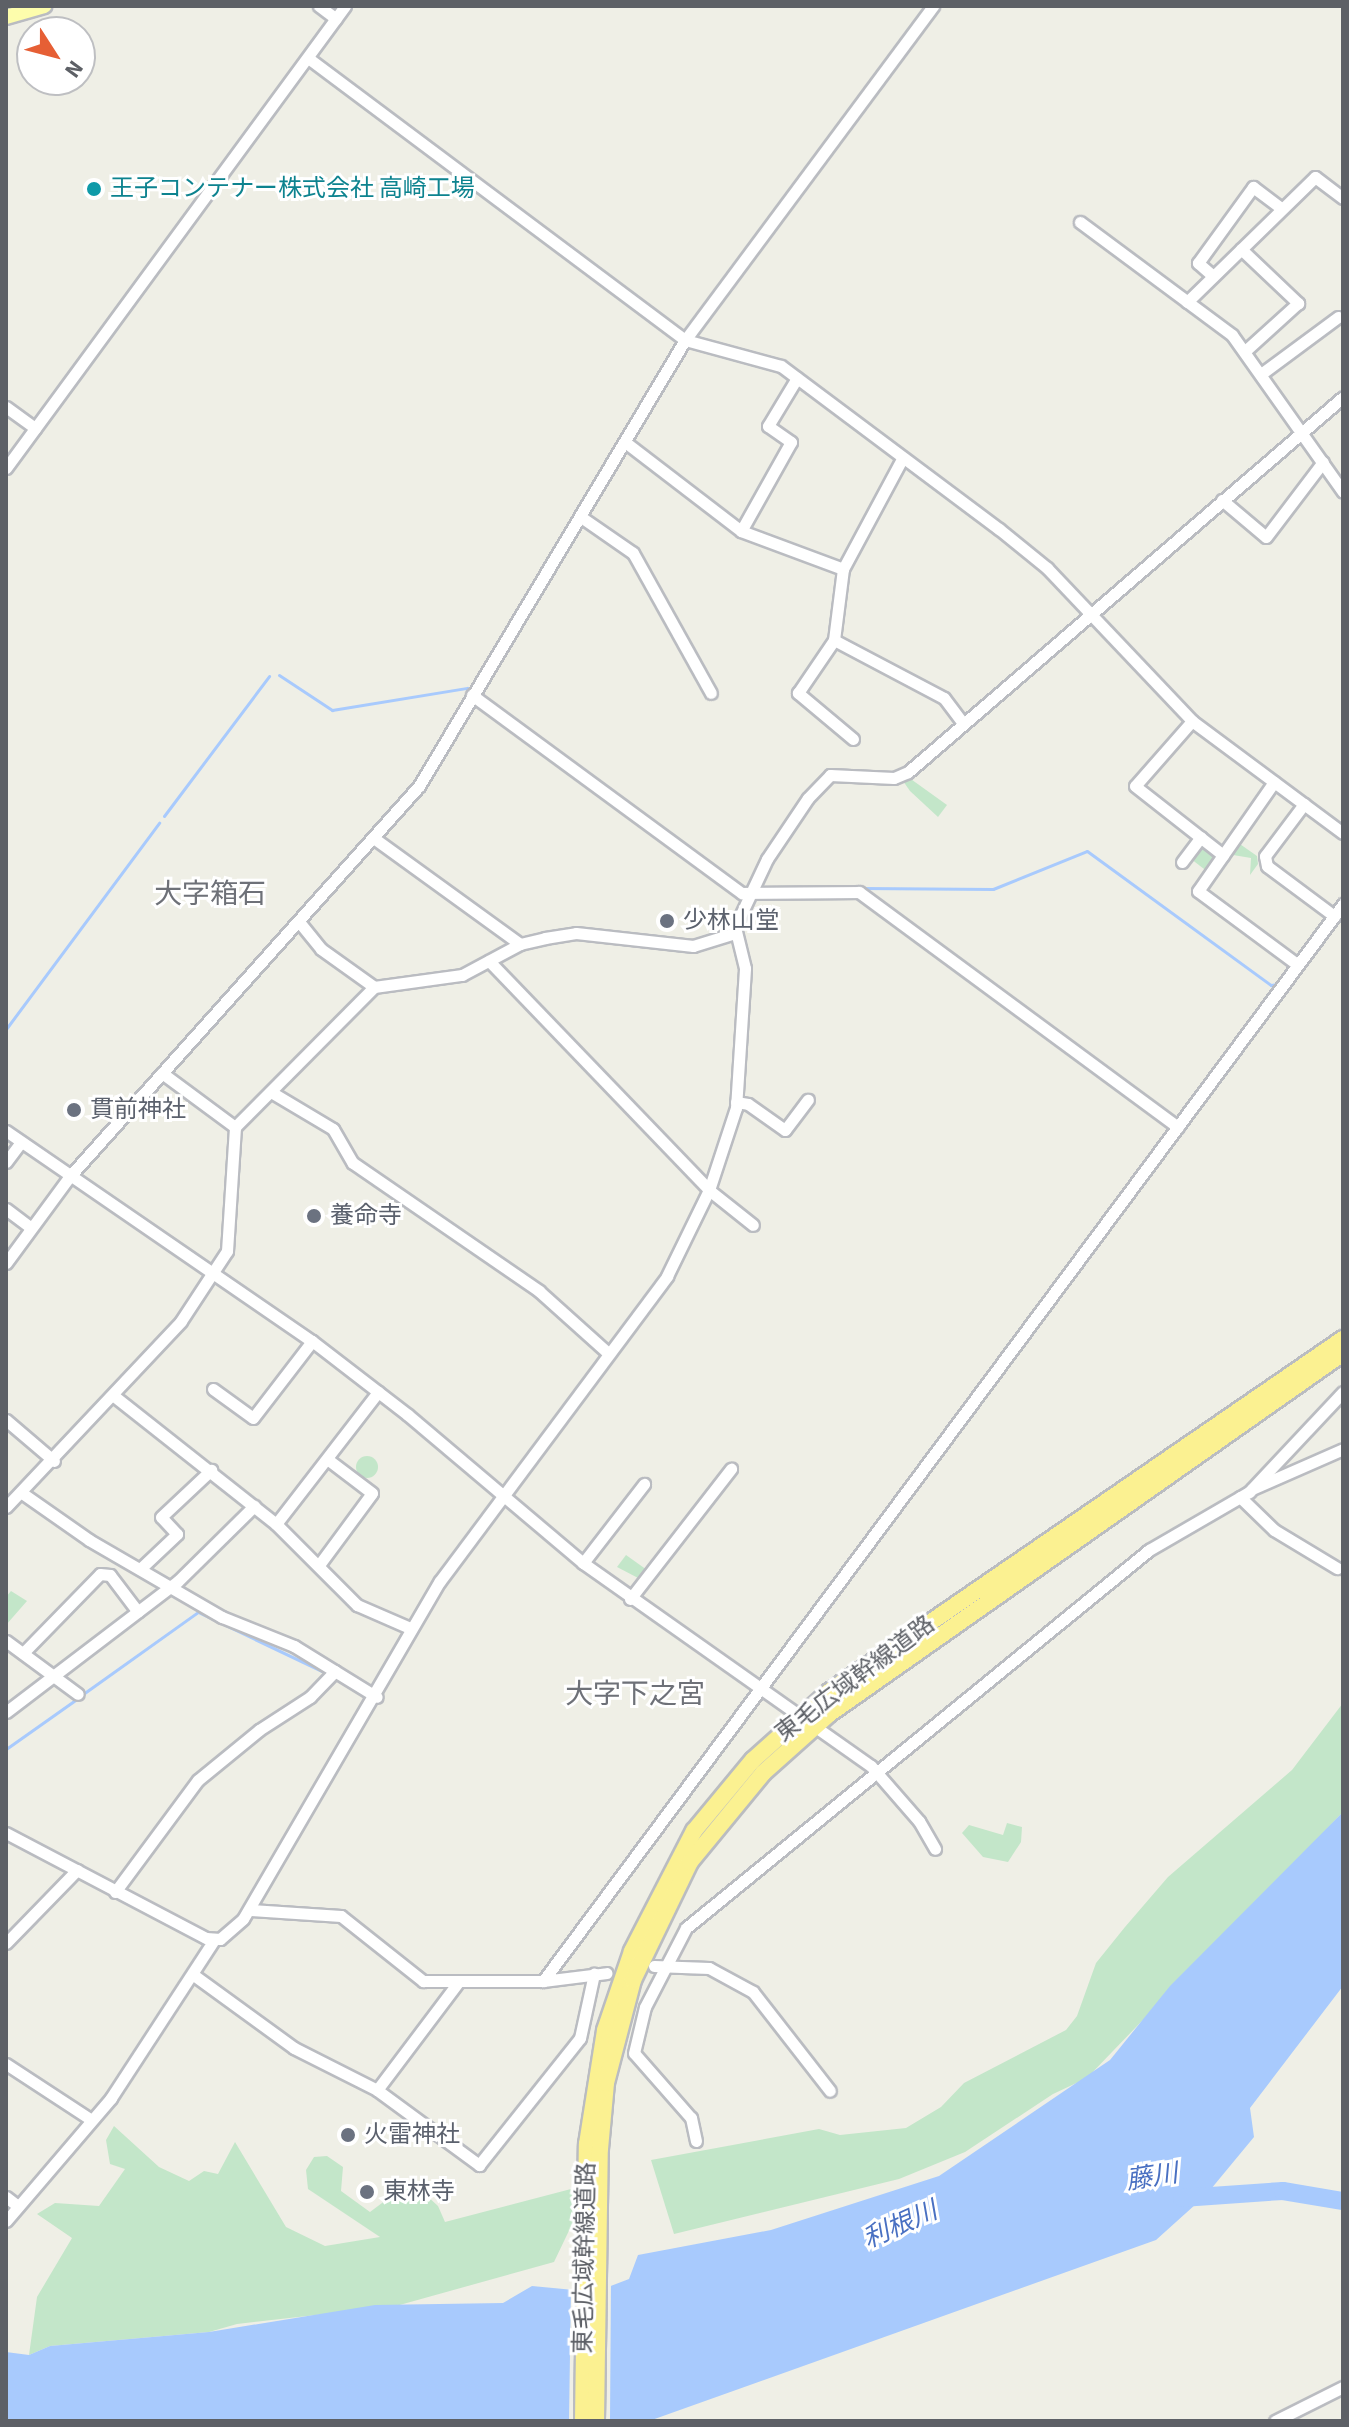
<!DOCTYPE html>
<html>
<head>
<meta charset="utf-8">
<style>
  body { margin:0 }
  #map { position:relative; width:1349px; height:2427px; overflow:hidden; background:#efefe6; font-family:"Source Sans 3","Noto Sans JP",sans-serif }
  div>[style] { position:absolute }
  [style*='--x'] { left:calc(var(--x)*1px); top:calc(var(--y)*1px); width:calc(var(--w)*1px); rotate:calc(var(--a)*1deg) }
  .green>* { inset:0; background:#c3e6c9 }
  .round { border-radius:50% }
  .water>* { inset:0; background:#a8cafd }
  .pier>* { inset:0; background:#efefe6 }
  .stream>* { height:3px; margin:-1.5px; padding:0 1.5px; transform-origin:1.5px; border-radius:1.5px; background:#a8cafd }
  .river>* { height:18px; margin:-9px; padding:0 9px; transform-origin:9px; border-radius:9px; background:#a8cafd }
  .roads { filter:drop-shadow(2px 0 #babcc1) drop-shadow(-2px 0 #babcc1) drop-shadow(0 2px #babcc1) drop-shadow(0 -2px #babcc1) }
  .minor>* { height:11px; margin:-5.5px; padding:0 5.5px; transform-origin:5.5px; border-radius:5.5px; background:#fff }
  .major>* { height:14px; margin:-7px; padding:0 7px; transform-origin:7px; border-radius:7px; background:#fdfdac }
  .highway>* { height:16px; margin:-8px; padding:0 8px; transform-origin:8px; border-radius:8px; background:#fbf191 }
  .dots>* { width:22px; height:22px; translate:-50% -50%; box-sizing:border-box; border:4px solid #fff; border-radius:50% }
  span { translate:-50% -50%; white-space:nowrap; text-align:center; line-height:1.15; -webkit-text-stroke:6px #fff; paint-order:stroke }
  .culture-label { font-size:24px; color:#0d838f }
  .left { translate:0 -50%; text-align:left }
  .worship-label { font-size:24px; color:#5b616d }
  .street-label { font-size:24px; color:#5d6066 }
  .water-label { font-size:26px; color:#4970c2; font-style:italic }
  .quarter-label { font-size:28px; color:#6e7178 }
  .frame { position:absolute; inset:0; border:8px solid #5d6066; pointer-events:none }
  .north { position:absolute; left:16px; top:16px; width:80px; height:80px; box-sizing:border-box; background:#fff; border:2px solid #bebfc2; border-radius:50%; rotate:126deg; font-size:22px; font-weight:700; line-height:32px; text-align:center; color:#5d6066 }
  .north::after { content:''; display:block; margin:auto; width:28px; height:36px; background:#e65f35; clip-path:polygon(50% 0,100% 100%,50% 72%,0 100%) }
</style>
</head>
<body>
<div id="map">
  <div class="green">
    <div style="clip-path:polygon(908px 777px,947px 805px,938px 817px,910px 791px,903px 781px)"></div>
    <div style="clip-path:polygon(1237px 842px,1257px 856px,1258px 864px,1250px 875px,1251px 858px,1227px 854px)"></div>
    <div style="clip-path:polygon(1207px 848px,1216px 855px,1208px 872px,1191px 859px,1198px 849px)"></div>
    <div class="round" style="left:356px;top:1456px;width:22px;height:22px"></div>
    <div style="clip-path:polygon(626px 1555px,647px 1570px,640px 1579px,617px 1567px)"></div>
    <div style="clip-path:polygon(11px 1591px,27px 1601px,6px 1625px,6px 1597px)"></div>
    <div style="clip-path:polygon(1343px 1703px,1343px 1812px,1087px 2078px,1053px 2094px,965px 2152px,899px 2179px,674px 2234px,651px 2160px,819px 2129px,840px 2135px,906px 2128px,941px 2107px,964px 2083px,1066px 2030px,1077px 2016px,1096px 1963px,1125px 1927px,1168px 1877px,1292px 1770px)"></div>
    <div style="clip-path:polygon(1007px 1823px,1022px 1827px,1021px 1842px,1008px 1862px,983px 1857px,962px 1833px,969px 1825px,1003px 1835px)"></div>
    <div style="clip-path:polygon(114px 2126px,159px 2167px,189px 2181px,204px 2171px,218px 2174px,235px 2142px,286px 2227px,325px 2246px,380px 2237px,308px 2189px,306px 2170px,314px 2157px,327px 2156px,343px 2167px,341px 2191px,370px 2212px,406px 2185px,415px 2185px,438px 2206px,445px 2222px,571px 2189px,576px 2216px,554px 2262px,396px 2306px,237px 2324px,209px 2332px,50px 2346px,29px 2355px,37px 2297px,72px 2238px,37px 2214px,55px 2203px,99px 2206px,125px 2169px,110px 2164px,106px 2140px)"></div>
  </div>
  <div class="water">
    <div style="clip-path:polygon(1343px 1812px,1343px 1986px,1250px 2108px,1254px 2137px,1206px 2195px,1156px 2240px,649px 2421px,6px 2421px,6px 2352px,29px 2355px,50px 2346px,209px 2332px,375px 2305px,503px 2303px,532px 2286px,595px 2292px,629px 2279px,638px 2255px,771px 2230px,939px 2176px,1110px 2060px,1170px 1986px)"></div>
  </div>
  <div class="pier">
    <div style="clip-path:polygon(611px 2282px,610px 2421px,569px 2421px,571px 2286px,595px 2288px)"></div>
  </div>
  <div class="stream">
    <div style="--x:279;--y:675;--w:64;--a:33.4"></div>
    <div style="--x:332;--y:710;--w:137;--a:-9.3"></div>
    <div style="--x:482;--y:695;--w:94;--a:36.4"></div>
    <div style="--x:164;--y:816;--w:175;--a:-53.1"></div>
    <div style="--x:862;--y:888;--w:131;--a:0.4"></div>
    <div style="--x:993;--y:889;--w:101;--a:-22"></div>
    <div style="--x:1087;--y:851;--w:228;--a:36.1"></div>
    <div style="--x:1271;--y:985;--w:6;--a:-9"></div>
    <div style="--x:6;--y:1029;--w:257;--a:-53.4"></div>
    <div style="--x:333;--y:1677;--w:36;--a:32"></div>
    <div style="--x:83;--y:1694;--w:141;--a:-35.5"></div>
    <div style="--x:198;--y:1612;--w:142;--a:25.5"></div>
    <div style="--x:6;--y:1749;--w:87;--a:-35.2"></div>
  </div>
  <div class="river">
    <div style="--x:1182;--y:2198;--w:101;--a:-4"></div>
    <div style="--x:1283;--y:2191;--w:61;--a:9.5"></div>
  </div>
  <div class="roads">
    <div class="minor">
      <div style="--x:319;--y:6;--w:21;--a:37"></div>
      <div style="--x:308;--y:58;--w:471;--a:36.8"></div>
      <div style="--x:685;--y:340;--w:99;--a:15.2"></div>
      <div style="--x:781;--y:366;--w:272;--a:36.8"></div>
      <div style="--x:999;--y:529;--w:62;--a:39.1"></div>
      <div style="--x:1047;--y:568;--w:211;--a:46.5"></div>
      <div style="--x:1192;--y:721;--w:188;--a:36.6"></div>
      <div style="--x:1080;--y:222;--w:189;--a:36.6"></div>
      <div style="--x:1232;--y:335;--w:192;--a:54.7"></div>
      <div style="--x:1241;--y:249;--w:79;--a:43.5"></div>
      <div style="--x:1298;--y:303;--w:72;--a:137.8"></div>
      <div style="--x:1213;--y:276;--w:20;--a:-139"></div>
      <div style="--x:1198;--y:263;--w:94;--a:-54.1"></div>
      <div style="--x:1253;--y:187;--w:36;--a:37"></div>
      <div style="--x:1187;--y:302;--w:179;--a:-44.3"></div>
      <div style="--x:1315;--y:177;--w:35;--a:37"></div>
      <div style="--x:1261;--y:374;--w:96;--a:-36.5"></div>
      <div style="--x:6;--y:407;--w:36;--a:36"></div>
      <div style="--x:625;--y:442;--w:146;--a:37.5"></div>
      <div style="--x:741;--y:531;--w:109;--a:20.4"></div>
      <div style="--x:6;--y:468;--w:573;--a:-53.73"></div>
      <div style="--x:1222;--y:500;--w:57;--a:40.1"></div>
      <div style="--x:1266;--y:537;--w:94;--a:-52.8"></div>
      <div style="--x:581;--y:517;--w:63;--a:34.7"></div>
      <div style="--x:633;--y:553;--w:160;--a:60.9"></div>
      <div style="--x:741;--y:531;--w:102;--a:-60.7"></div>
      <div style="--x:791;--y:442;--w:28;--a:-145"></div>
      <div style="--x:768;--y:426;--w:56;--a:-58.9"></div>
      <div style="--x:834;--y:640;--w:124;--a:27.8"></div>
      <div style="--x:944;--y:698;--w:30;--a:53"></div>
      <div style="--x:472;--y:695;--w:335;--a:36.3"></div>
      <div style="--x:742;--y:893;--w:117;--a:-0.5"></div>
      <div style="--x:859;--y:892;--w:396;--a:36.4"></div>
      <div style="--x:1192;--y:721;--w:86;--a:131.2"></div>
      <div style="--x:1135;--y:786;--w:112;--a:38.1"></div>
      <div style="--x:853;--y:739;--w:72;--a:-140.1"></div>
      <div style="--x:798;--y:693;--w:64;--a:-55.8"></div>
      <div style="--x:834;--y:640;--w:72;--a:-82.8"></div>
      <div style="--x:843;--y:569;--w:125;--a:-61.8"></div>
      <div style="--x:1274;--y:782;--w:133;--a:124.9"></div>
      <div style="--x:1198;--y:891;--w:124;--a:36.5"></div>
      <div style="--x:1304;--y:804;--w:65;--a:126.9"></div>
      <div style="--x:1265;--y:856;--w:10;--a:79"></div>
      <div style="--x:1267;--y:866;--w:84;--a:36.7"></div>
      <div style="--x:375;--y:839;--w:179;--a:35.9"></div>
      <div style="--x:1182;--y:862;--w:31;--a:-53"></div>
      <div style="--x:300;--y:923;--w:33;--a:51"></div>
      <div style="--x:321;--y:949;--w:65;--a:35.6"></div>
      <div style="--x:489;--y:961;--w:318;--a:46.1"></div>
      <div style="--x:709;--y:1190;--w:56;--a:38.5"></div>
      <div style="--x:162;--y:1073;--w:91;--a:36.5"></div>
      <div style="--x:271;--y:1092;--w:72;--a:30.8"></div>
      <div style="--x:333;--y:1129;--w:39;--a:60"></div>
      <div style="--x:353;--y:1163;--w:226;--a:34.5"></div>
      <div style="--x:539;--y:1291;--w:93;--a:41.9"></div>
      <div style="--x:736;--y:1102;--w:12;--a:9"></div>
      <div style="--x:748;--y:1104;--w:45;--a:35.1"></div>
      <div style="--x:785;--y:1130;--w:38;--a:-53"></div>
      <div style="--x:6;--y:1131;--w:371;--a:34.5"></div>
      <div style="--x:312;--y:1341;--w:121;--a:37.6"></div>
      <div style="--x:408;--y:1415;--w:229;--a:40.2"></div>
      <div style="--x:583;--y:1563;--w:352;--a:35.2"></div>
      <div style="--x:871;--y:1766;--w:73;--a:48.9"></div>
      <div style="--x:919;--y:1821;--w:32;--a:60"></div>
      <div style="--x:6;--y:1162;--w:25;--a:-53"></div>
      <div style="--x:6;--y:1209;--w:31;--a:37"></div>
      <div style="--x:6;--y:1263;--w:108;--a:-53.7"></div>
      <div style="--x:70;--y:1176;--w:523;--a:-48.18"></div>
      <div style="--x:419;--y:786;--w:519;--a:-59.19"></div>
      <div style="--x:685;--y:340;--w:416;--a:-53.4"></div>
      <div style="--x:213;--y:1389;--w:49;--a:35.9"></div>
      <div style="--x:253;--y:1418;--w:97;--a:-52.5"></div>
      <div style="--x:114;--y:1396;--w:206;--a:38.3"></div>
      <div style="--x:276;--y:1524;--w:115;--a:45"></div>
      <div style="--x:357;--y:1605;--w:58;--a:23.5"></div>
      <div style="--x:6;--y:1420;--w:63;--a:40.5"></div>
      <div style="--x:1252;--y:1489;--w:99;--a:-23.7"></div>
      <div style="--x:22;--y:1493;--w:82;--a:35"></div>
      <div style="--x:89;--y:1540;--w:154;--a:30.1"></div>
      <div style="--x:222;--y:1617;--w:78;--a:21.9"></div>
      <div style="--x:294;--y:1646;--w:97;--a:31.6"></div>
      <div style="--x:1240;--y:1497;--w:47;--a:44.1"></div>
      <div style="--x:1274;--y:1530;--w:74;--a:31.1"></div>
      <div style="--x:6;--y:1507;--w:255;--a:-46.7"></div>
      <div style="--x:181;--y:1321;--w:84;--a:-56.7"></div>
      <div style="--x:227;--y:1251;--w:124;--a:-86.3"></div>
      <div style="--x:235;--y:1127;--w:197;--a:-45.2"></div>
      <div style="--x:374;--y:987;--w:89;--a:-7.8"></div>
      <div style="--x:462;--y:975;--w:66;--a:-28.1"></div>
      <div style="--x:520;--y:944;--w:26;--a:-13"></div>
      <div style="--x:545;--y:938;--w:31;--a:-9"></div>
      <div style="--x:576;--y:933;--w:118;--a:6.3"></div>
      <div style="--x:693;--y:946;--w:44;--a:-17.2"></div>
      <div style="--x:276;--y:1524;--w:167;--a:-52.3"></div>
      <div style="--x:583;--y:1563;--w:100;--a:-52.3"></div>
      <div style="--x:319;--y:1565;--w:89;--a:-53.6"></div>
      <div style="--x:372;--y:1493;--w:56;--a:-142.9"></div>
      <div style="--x:140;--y:1569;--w:51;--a:-43.4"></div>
      <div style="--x:177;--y:1534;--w:23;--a:-133"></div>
      <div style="--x:161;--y:1517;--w:69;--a:-43.2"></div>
      <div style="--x:630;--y:1599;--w:165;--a:-52.2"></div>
      <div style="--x:6;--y:1641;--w:89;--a:36.4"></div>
      <div style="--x:23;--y:1653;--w:110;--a:-45.7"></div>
      <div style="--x:100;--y:1574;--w:10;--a:6"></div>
      <div style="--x:110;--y:1575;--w:46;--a:52.9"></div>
      <div style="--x:6;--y:1712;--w:216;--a:-37.3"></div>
      <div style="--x:178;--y:1581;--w:107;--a:-44.6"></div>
      <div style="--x:6;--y:1833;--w:226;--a:27.7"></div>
      <div style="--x:206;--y:1938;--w:14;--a:4"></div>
      <div style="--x:220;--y:1939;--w:30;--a:-41"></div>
      <div style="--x:243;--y:1919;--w:391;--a:-59.8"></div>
      <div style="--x:440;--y:1581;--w:380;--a:-53.3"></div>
      <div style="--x:667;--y:1276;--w:96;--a:-64"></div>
      <div style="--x:709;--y:1190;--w:86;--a:-71.8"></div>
      <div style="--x:736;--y:1108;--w:140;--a:-86.3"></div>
      <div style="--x:745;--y:968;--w:42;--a:-103.7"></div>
      <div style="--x:735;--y:927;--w:75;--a:-64.8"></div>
      <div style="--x:767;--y:859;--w:73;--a:-56.1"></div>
      <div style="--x:808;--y:798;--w:32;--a:-46"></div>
      <div style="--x:830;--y:775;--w:64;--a:2.7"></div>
      <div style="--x:894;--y:778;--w:15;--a:-23"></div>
      <div style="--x:908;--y:772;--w:574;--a:-40.76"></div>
      <div style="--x:115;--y:1892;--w:139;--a:-53.5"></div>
      <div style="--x:198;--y:1780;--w:79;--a:-39.3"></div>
      <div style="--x:259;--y:1730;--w:61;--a:-32.9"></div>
      <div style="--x:310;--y:1697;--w:36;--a:-46"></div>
      <div style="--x:251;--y:1910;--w:90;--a:3.8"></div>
      <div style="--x:341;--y:1916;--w:105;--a:38.4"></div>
      <div style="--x:423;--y:1981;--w:120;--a:0"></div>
      <div style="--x:543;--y:1981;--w:64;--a:-7.1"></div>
      <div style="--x:6;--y:1943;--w:102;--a:-45.8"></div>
      <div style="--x:654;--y:1966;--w:55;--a:2.1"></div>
      <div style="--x:709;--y:1968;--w:50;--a:28.6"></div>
      <div style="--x:753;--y:1992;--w:125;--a:52.1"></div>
      <div style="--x:195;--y:1976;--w:122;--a:36"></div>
      <div style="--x:294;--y:2048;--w:93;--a:26.8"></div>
      <div style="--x:377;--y:2090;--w:127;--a:36.3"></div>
      <div style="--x:479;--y:2165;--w:162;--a:-51.5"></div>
      <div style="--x:580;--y:2038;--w:66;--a:-77.7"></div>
      <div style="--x:543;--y:1981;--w:1342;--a:-53.39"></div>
      <div style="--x:6;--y:2064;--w:100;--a:33.2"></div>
      <div style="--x:377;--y:2090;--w:133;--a:-53"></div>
      <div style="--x:696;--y:2141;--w:24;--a:-102"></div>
      <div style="--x:691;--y:2118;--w:86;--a:-131.2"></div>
      <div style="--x:634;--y:2053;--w:47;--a:-76.6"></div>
      <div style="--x:645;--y:2007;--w:89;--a:-62.6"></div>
      <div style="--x:686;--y:1928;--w:598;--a:-39.23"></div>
      <div style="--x:1149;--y:1550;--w:116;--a:-30.1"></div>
      <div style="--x:1249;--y:1492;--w:137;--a:-46.8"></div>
      <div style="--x:6;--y:2197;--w:15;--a:37"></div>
      <div style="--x:6;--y:2221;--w:162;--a:-49.5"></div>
      <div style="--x:111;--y:2098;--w:189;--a:-56.9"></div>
      <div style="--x:1275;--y:2421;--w:76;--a:-26.6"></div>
    </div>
    <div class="major">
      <div style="--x:6;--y:17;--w:40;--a:-16"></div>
    </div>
    <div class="highway">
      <div style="--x:583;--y:2421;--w:277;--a:-89.2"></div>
      <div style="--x:587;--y:2144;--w:115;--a:-81"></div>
      <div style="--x:605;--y:2030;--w:83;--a:-71.1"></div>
      <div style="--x:632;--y:1951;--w:135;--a:-62.7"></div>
      <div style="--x:694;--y:1831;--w:92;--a:-50.3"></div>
      <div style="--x:753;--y:1760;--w:102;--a:-41.8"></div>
      <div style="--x:829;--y:1692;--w:624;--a:-34.48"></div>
      <div style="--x:596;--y:2421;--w:272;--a:-89.2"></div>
      <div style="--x:600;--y:2149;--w:66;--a:-84.8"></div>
      <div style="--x:606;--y:2083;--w:106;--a:-75.3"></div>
      <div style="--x:633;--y:1980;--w:131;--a:-64.2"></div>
      <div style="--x:690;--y:1862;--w:115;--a:-50.6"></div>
      <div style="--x:763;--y:1773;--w:89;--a:-41.8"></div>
      <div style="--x:829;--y:1714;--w:628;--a:-35.08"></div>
    </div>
  </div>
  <div class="dots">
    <div style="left:94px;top:189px;background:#0f9aa8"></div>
    <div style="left:667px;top:921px;background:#6b7280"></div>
    <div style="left:74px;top:1110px;background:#6b7280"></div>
    <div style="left:314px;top:1216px;background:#6b7280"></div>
    <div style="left:348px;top:2135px;background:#6b7280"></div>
    <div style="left:367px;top:2192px;background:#6b7280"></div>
  </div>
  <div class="culture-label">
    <span class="left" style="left:110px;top:189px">王子コンテナー株式会社 高崎工場</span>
  </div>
  <div class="worship-label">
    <span class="left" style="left:683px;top:921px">少林山堂</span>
    <span class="left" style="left:90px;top:1110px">貫前神社</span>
    <span class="left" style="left:330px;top:1216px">養命寺</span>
    <span class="left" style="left:364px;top:2135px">火雷神社</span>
    <span class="left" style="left:383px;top:2192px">東林寺</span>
  </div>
  <div class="street-label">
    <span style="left:855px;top:1679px;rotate:-37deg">東毛広域幹線道路</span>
    <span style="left:585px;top:2258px;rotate:-89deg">東毛広域幹線道路</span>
  </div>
  <div class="water-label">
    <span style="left:1152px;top:2177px;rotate:-9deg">藤川</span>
    <span style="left:900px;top:2225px;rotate:-24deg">利根川</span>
  </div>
  <div class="quarter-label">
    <span style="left:210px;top:894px">大字箱石</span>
    <span style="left:635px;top:1694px">大字下之宮</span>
  </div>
  <div class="frame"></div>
  <div class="north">N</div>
</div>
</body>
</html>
